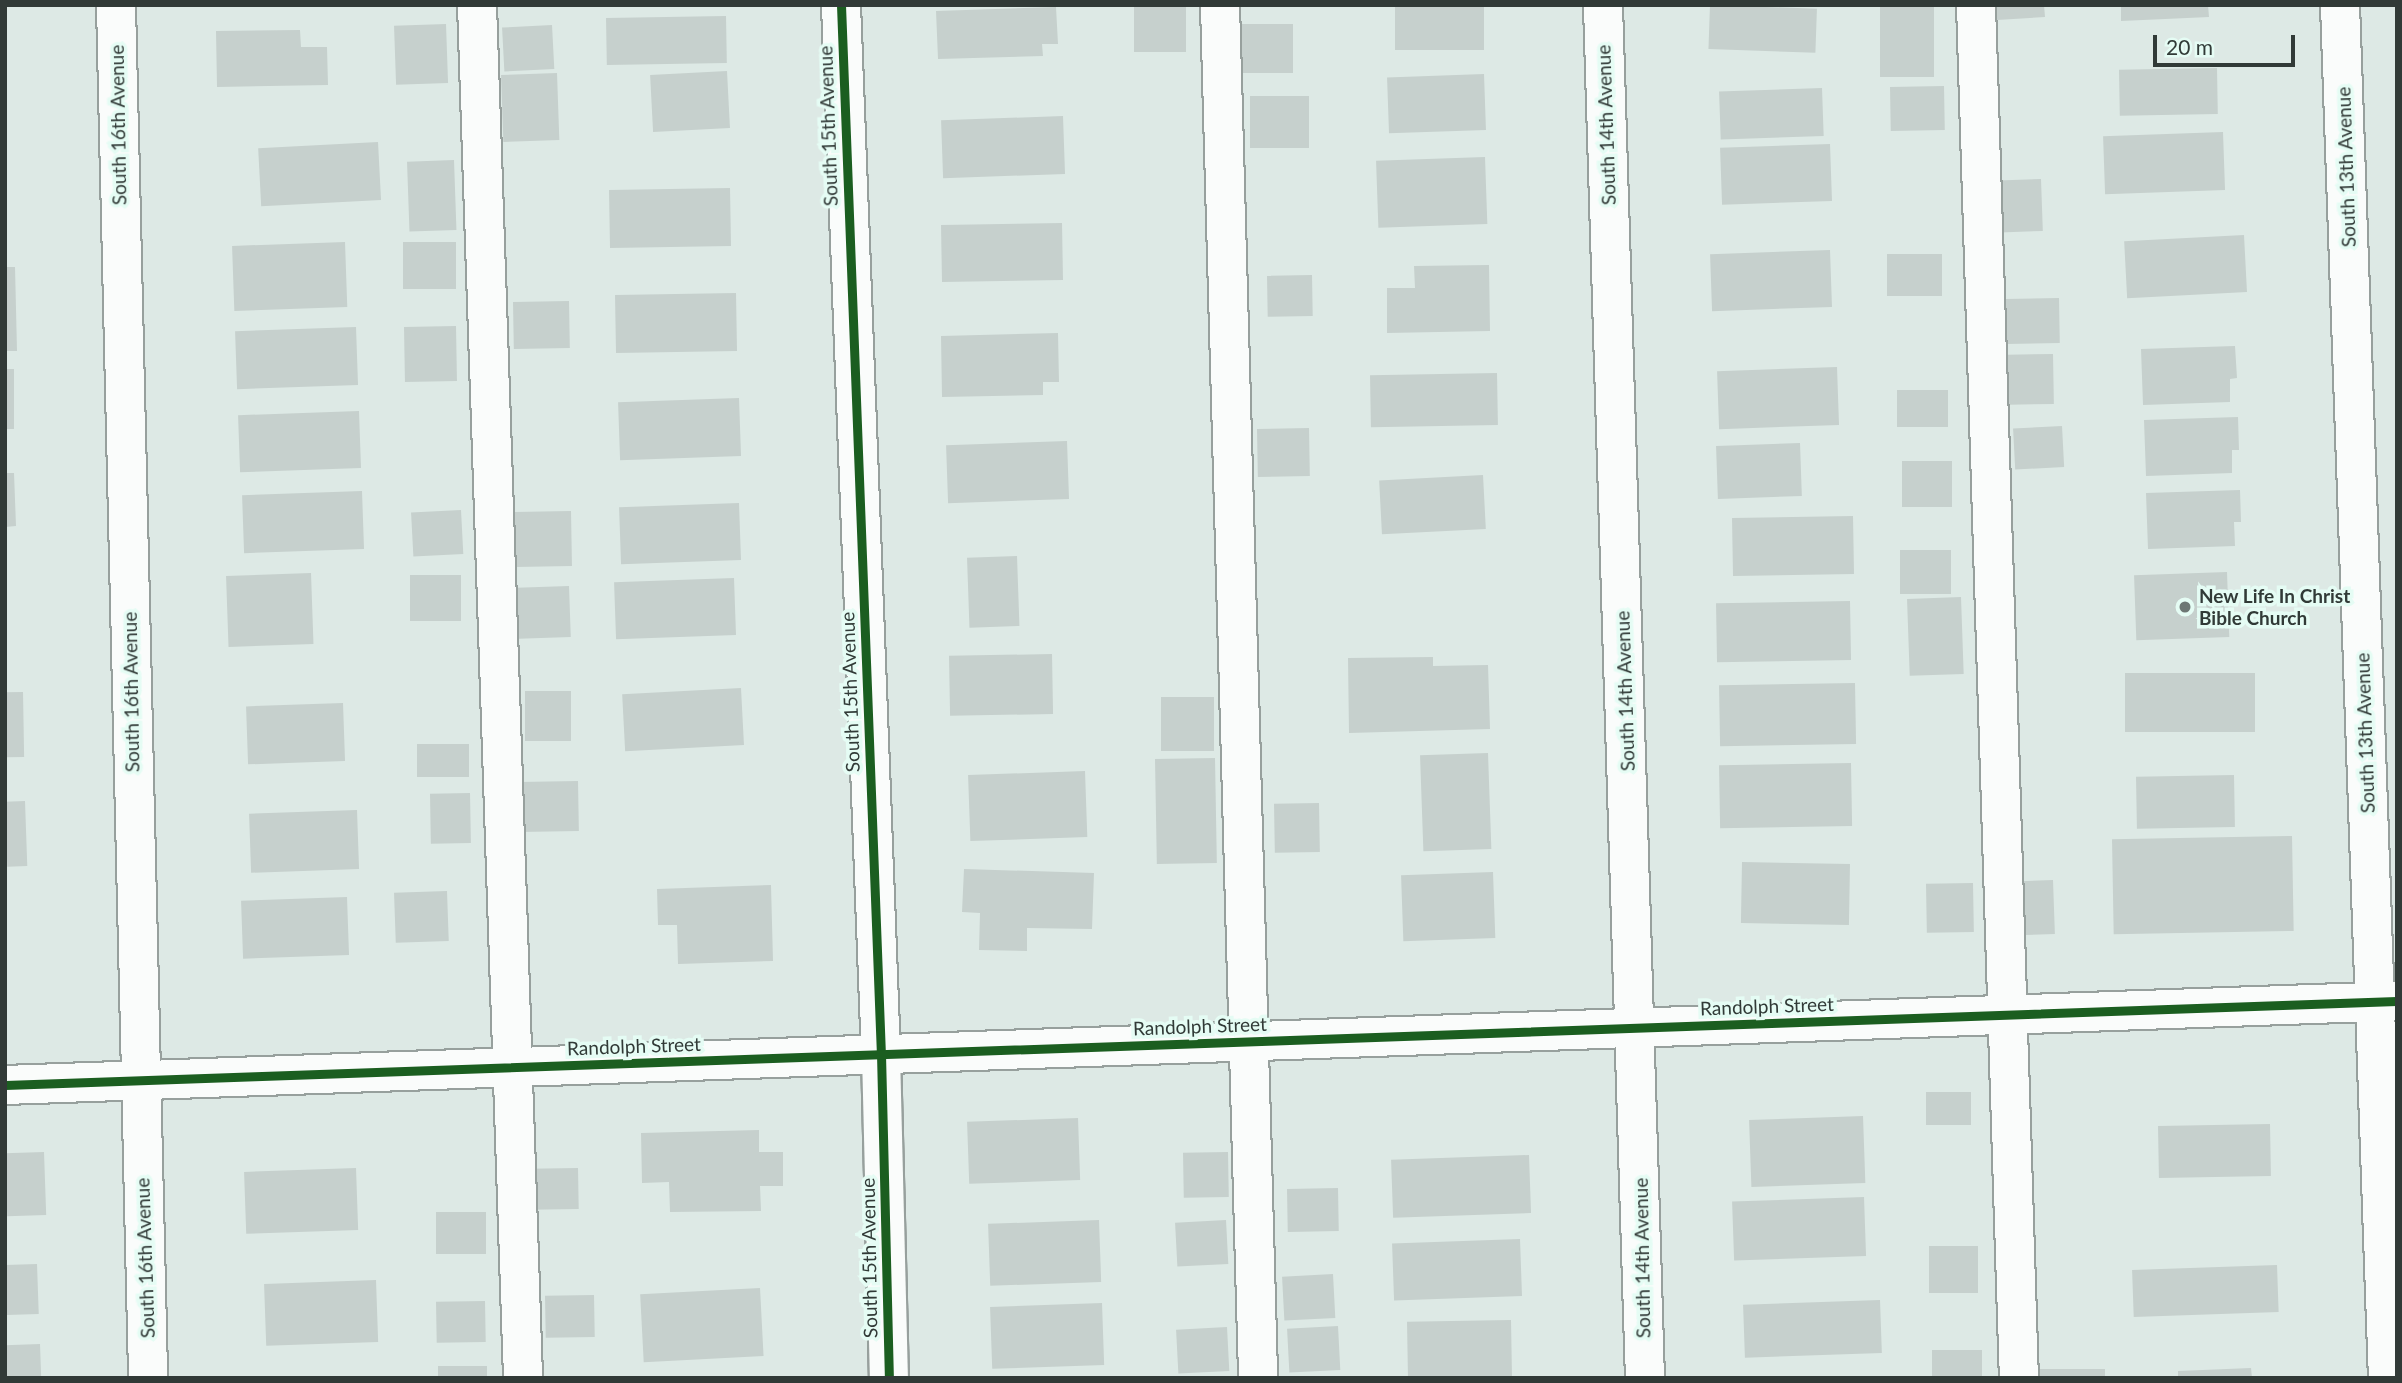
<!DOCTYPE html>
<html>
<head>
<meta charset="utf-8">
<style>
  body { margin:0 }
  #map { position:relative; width:2402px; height:1383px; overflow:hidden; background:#dde9e5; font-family:Lato,sans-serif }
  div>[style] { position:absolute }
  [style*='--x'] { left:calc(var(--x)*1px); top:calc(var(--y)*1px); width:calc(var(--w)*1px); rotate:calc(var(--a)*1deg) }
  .building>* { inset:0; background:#c6d0cd; transform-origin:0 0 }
  .roads { filter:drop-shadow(2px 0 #97a09d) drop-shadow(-2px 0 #97a09d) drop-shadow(0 2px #97a09d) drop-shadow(0 -2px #97a09d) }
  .minor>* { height:38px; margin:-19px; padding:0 19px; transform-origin:19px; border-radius:19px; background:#fafcfb }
  .cycleway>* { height:9px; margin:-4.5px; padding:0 4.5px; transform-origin:4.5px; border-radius:4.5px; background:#1b5e20 }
  .dots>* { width:19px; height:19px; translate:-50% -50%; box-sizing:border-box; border:4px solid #e5fcf4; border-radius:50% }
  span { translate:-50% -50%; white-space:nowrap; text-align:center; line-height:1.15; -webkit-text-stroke:7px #e5fcf4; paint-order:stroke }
  .street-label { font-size:19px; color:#313a37 }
  .poi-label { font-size:19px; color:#313a37; font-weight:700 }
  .left { translate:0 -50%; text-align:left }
  .frame { position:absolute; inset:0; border:7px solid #313a37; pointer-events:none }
  .scale { position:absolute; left:2153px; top:35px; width:142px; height:32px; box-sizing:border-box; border:4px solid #313a37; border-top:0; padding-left:9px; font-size:21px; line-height:24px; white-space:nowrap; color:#313a37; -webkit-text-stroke:5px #e5fcf4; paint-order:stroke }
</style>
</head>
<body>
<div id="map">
  <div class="building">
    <div style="left:1134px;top:5px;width:52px;height:47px"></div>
    <div style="left:1395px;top:5px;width:89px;height:45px"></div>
    <div style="left:1710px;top:5px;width:107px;height:44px;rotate:2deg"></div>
    <div style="left:1880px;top:5px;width:54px;height:72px"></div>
    <div style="clip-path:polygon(1996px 5px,2044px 5px,2045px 17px,1997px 20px)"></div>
    <div style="clip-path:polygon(2121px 5px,2208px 5px,2209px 17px,2121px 21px)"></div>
    <div style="clip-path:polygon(1056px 7px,1058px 44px,1042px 44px,1043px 56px,938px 59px,936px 11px)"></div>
    <div style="left:726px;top:16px;width:47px;height:120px;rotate:89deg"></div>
    <div style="left:446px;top:24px;width:59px;height:52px;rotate:88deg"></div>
    <div style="left:1239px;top:24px;width:54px;height:49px"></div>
    <div style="left:552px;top:25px;width:44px;height:50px;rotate:87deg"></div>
    <div style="clip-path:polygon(300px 30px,301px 47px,327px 47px,328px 85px,217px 87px,216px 31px)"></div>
    <div style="left:2217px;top:68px;width:46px;height:98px;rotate:89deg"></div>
    <div style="left:727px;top:71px;width:57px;height:77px;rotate:87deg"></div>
    <div style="left:557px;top:73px;width:67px;height:56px;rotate:88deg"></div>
    <div style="left:1484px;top:74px;width:56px;height:97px;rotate:88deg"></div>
    <div style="left:1944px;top:86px;width:44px;height:54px;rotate:89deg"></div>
    <div style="left:1822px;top:88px;width:48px;height:103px;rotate:88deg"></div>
    <div style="left:1309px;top:96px;width:52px;height:59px;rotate:90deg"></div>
    <div style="left:1063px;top:116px;width:58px;height:122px;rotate:88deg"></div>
    <div style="left:2223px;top:132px;width:58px;height:120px;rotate:88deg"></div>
    <div style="left:378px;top:142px;width:58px;height:120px;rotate:87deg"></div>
    <div style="left:1830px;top:144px;width:57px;height:110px;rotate:88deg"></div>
    <div style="left:1485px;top:157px;width:67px;height:109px;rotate:88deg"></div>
    <div style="left:454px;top:160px;width:70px;height:47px;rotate:88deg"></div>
    <div style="left:2041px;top:179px;width:52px;height:50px;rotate:88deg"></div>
    <div style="left:730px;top:188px;width:58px;height:121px;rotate:89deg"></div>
    <div style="left:1062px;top:223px;width:57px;height:121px;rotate:89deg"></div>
    <div style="left:2244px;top:235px;width:57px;height:120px;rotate:87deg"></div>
    <div style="left:345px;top:242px;width:65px;height:113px;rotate:88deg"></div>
    <div style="left:403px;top:242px;width:53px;height:47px"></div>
    <div style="left:1830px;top:250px;width:57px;height:120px;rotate:88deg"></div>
    <div style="left:1887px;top:254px;width:55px;height:42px"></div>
    <div style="clip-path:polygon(1489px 265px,1490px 331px,1387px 333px,1387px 288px,1415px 288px,1414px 266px)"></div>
    <div style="clip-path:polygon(5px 267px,15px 267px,17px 351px,5px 351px)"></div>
    <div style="left:1312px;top:275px;width:41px;height:45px;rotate:89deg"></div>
    <div style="left:736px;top:293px;width:58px;height:121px;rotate:89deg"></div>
    <div style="left:2059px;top:298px;width:45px;height:54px;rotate:89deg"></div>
    <div style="left:569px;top:301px;width:47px;height:56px;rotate:89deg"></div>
    <div style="left:456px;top:326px;width:55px;height:52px;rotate:89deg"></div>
    <div style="left:356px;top:327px;width:58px;height:121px;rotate:88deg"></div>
    <div style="clip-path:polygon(1058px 333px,1059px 382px,1043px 382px,1043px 395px,942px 397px,941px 336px)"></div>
    <div style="clip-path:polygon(2235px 346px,2237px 378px,2230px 379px,2230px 402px,2143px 405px,2141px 349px)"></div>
    <div style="left:2053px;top:354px;width:50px;height:46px;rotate:89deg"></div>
    <div style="left:1837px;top:367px;width:58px;height:120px;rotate:88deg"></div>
    <div style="left:5px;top:369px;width:9px;height:60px"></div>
    <div style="left:1497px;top:373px;width:52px;height:127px;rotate:89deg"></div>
    <div style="left:1897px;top:390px;width:51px;height:37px"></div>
    <div style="left:739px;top:398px;width:58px;height:121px;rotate:88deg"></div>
    <div style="left:359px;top:411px;width:57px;height:121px;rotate:88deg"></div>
    <div style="clip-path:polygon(2238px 417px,2239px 450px,2232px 450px,2232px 473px,2146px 476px,2144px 420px)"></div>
    <div style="left:2062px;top:426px;width:41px;height:49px;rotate:87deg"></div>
    <div style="left:1309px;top:428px;width:48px;height:52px;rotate:89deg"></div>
    <div style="left:1067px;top:441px;width:58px;height:121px;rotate:88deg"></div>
    <div style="left:1800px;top:443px;width:53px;height:84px;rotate:88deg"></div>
    <div style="left:1902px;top:461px;width:50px;height:46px"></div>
    <div style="clip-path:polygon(5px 473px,14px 473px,16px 526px,5px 527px)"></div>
    <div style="left:1483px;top:475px;width:54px;height:104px;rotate:87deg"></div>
    <div style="clip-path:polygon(2240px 490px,2241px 522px,2234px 522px,2235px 546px,2148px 549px,2146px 493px)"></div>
    <div style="left:362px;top:491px;width:58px;height:120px;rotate:88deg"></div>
    <div style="left:739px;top:503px;width:57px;height:120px;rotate:88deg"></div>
    <div style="left:461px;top:510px;width:44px;height:50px;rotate:87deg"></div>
    <div style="left:571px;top:511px;width:55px;height:57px;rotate:89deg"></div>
    <div style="left:1853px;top:516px;width:58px;height:121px;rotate:89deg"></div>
    <div style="left:1900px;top:550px;width:51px;height:44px"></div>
    <div style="left:1017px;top:556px;width:70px;height:50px;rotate:88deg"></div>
    <div style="left:2227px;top:572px;width:65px;height:93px;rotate:88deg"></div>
    <div style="left:311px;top:573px;width:71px;height:85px;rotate:88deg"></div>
    <div style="left:461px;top:575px;width:46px;height:51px;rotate:90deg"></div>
    <div style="left:734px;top:578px;width:57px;height:120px;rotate:88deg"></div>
    <div style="left:569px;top:586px;width:51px;height:52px;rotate:88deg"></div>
    <div style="left:1961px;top:597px;width:77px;height:54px;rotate:88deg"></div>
    <div style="left:1850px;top:601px;width:59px;height:134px;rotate:89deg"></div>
    <div style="left:1052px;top:654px;width:60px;height:103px;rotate:89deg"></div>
    <div style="clip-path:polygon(1433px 657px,1433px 666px,1488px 665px,1490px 729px,1349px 733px,1348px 658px)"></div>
    <div style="left:2255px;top:673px;width:59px;height:130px;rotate:90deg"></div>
    <div style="left:1855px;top:683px;width:61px;height:136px;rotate:89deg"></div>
    <div style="left:741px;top:688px;width:57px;height:119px;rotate:87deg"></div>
    <div style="left:525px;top:691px;width:46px;height:50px"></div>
    <div style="left:23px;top:692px;width:65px;height:18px;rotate:89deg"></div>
    <div style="left:1161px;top:697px;width:53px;height:54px"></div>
    <div style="left:343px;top:703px;width:58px;height:97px;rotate:88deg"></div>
    <div style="left:417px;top:744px;width:52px;height:33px"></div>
    <div style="left:1488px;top:753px;width:96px;height:68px;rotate:88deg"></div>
    <div style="left:1215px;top:758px;width:105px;height:60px;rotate:89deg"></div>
    <div style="left:1851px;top:763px;width:63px;height:132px;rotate:89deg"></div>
    <div style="left:1085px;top:771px;width:66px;height:117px;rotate:88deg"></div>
    <div style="left:2234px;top:775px;width:52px;height:98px;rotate:89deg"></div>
    <div style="left:578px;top:781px;width:50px;height:59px;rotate:89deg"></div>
    <div style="left:470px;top:793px;width:50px;height:40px;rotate:89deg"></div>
    <div style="left:25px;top:801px;width:65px;height:20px;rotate:88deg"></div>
    <div style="left:1319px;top:803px;width:49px;height:45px;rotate:89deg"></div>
    <div style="left:357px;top:810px;width:59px;height:108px;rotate:88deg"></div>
    <div style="left:2292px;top:836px;width:95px;height:180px;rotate:89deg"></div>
    <div style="left:1742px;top:862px;width:108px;height:61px;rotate:1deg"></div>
    <div style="clip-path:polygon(964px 869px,1094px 873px,1092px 929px,1027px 928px,1027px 951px,979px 950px,980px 913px,962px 912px)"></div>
    <div style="left:1493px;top:872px;width:66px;height:92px;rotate:88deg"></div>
    <div style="left:2053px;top:880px;width:54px;height:47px;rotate:88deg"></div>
    <div style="left:1973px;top:883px;width:49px;height:47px;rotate:89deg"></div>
    <div style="clip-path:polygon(771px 885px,773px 961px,678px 964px,677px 925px,658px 925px,657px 889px)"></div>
    <div style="left:447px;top:891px;width:50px;height:53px;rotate:88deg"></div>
    <div style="left:347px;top:897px;width:58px;height:106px;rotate:88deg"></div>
    <div style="left:1926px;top:1092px;width:45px;height:33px"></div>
    <div style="left:1863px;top:1116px;width:67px;height:114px;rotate:88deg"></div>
    <div style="left:1078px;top:1118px;width:62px;height:111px;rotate:88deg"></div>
    <div style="left:2270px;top:1124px;width:52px;height:112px;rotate:89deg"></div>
    <div style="clip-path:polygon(759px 1130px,759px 1152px,783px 1152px,783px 1186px,760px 1186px,761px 1211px,670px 1212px,669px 1182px,642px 1183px,641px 1133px)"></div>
    <div style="left:44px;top:1152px;width:63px;height:39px;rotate:88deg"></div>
    <div style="left:1228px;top:1152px;width:45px;height:45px;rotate:89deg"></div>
    <div style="left:1529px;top:1155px;width:58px;height:138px;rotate:88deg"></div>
    <div style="left:356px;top:1168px;width:62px;height:112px;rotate:88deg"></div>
    <div style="left:578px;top:1168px;width:41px;height:49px;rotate:89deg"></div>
    <div style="left:1338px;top:1188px;width:43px;height:51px;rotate:89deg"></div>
    <div style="left:1864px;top:1197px;width:59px;height:132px;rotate:88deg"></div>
    <div style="left:436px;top:1212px;width:50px;height:42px"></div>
    <div style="left:1099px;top:1220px;width:62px;height:111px;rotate:88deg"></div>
    <div style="left:1226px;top:1220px;width:44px;height:51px;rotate:87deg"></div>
    <div style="left:1520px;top:1239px;width:57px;height:128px;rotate:88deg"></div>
    <div style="left:1929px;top:1246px;width:49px;height:47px"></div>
    <div style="left:37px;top:1264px;width:50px;height:32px;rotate:88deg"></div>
    <div style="left:2277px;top:1265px;width:47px;height:145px;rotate:88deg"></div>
    <div style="left:1333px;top:1274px;width:44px;height:51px;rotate:87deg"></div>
    <div style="left:376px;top:1280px;width:62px;height:112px;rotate:88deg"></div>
    <div style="left:760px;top:1288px;width:68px;height:120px;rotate:87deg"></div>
    <div style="left:594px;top:1295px;width:42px;height:49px;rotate:89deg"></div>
    <div style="left:1880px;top:1300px;width:53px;height:137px;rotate:88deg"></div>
    <div style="left:485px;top:1301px;width:41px;height:49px;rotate:89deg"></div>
    <div style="left:1102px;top:1303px;width:62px;height:112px;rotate:88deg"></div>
    <div style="left:1511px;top:1320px;width:58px;height:104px;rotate:89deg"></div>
    <div style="left:1338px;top:1326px;width:44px;height:51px;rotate:87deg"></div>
    <div style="left:1227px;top:1327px;width:44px;height:51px;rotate:87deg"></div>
    <div style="left:40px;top:1344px;width:34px;height:35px;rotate:88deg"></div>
    <div style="left:1932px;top:1350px;width:50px;height:28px"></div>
    <div style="left:487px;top:1366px;width:12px;height:49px;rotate:90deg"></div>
    <div style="clip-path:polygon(2251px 1368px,2252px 1378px,2178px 1378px,2178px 1371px)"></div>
    <div style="left:2105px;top:1369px;width:9px;height:68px;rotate:90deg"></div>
  </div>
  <div class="roads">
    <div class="minor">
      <div style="--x:116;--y:5;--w:1373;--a:88.66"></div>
      <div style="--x:477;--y:5;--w:1374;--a:88.08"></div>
      <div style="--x:841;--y:5;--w:1050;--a:87.82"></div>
      <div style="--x:881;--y:1054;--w:324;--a:88.6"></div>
      <div style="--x:1220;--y:5;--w:1374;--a:88.41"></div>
      <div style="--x:1603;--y:5;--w:1374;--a:88.25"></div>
      <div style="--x:1976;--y:5;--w:1374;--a:88.21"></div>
      <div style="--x:2340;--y:5;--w:1374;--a:88"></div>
      <div style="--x:5;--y:1085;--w:2393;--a:-2.01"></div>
    </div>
  </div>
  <div class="cycleway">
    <div style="--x:841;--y:5;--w:1050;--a:87.82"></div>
    <div style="--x:881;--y:1054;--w:324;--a:88.6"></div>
    <div style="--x:5;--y:1085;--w:2393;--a:-2.01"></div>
  </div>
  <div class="dots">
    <div style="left:2185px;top:607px;background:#6d7774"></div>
  </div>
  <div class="street-label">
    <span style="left:118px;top:125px;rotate:-91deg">South 16th Avenue</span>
    <span style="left:1606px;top:125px;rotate:-92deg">South 14th Avenue</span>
    <span style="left:828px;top:126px;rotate:-92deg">South 15th Avenue</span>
    <span style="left:2346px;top:167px;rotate:-92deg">South 13th Avenue</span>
    <span style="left:1625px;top:691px;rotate:-92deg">South 14th Avenue</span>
    <span style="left:131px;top:692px;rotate:-91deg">South 16th Avenue</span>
    <span style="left:850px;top:692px;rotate:-92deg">South 15th Avenue</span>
    <span style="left:2365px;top:733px;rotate:-92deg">South 13th Avenue</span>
    <span style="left:1767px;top:1006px;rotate:-2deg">Randolph Street</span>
    <span style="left:1200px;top:1026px;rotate:-2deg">Randolph Street</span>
    <span style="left:634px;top:1046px;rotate:-2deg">Randolph Street</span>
    <span style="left:145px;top:1258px;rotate:-92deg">South 16th Avenue</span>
    <span style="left:869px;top:1258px;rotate:-91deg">South 15th Avenue</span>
    <span style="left:1642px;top:1258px;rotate:-91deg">South 14th Avenue</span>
  </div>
  <div class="poi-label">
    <span class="left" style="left:2199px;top:607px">New Life In Christ<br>Bible Church</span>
  </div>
  <div class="frame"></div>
  <div class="scale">20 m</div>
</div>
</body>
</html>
